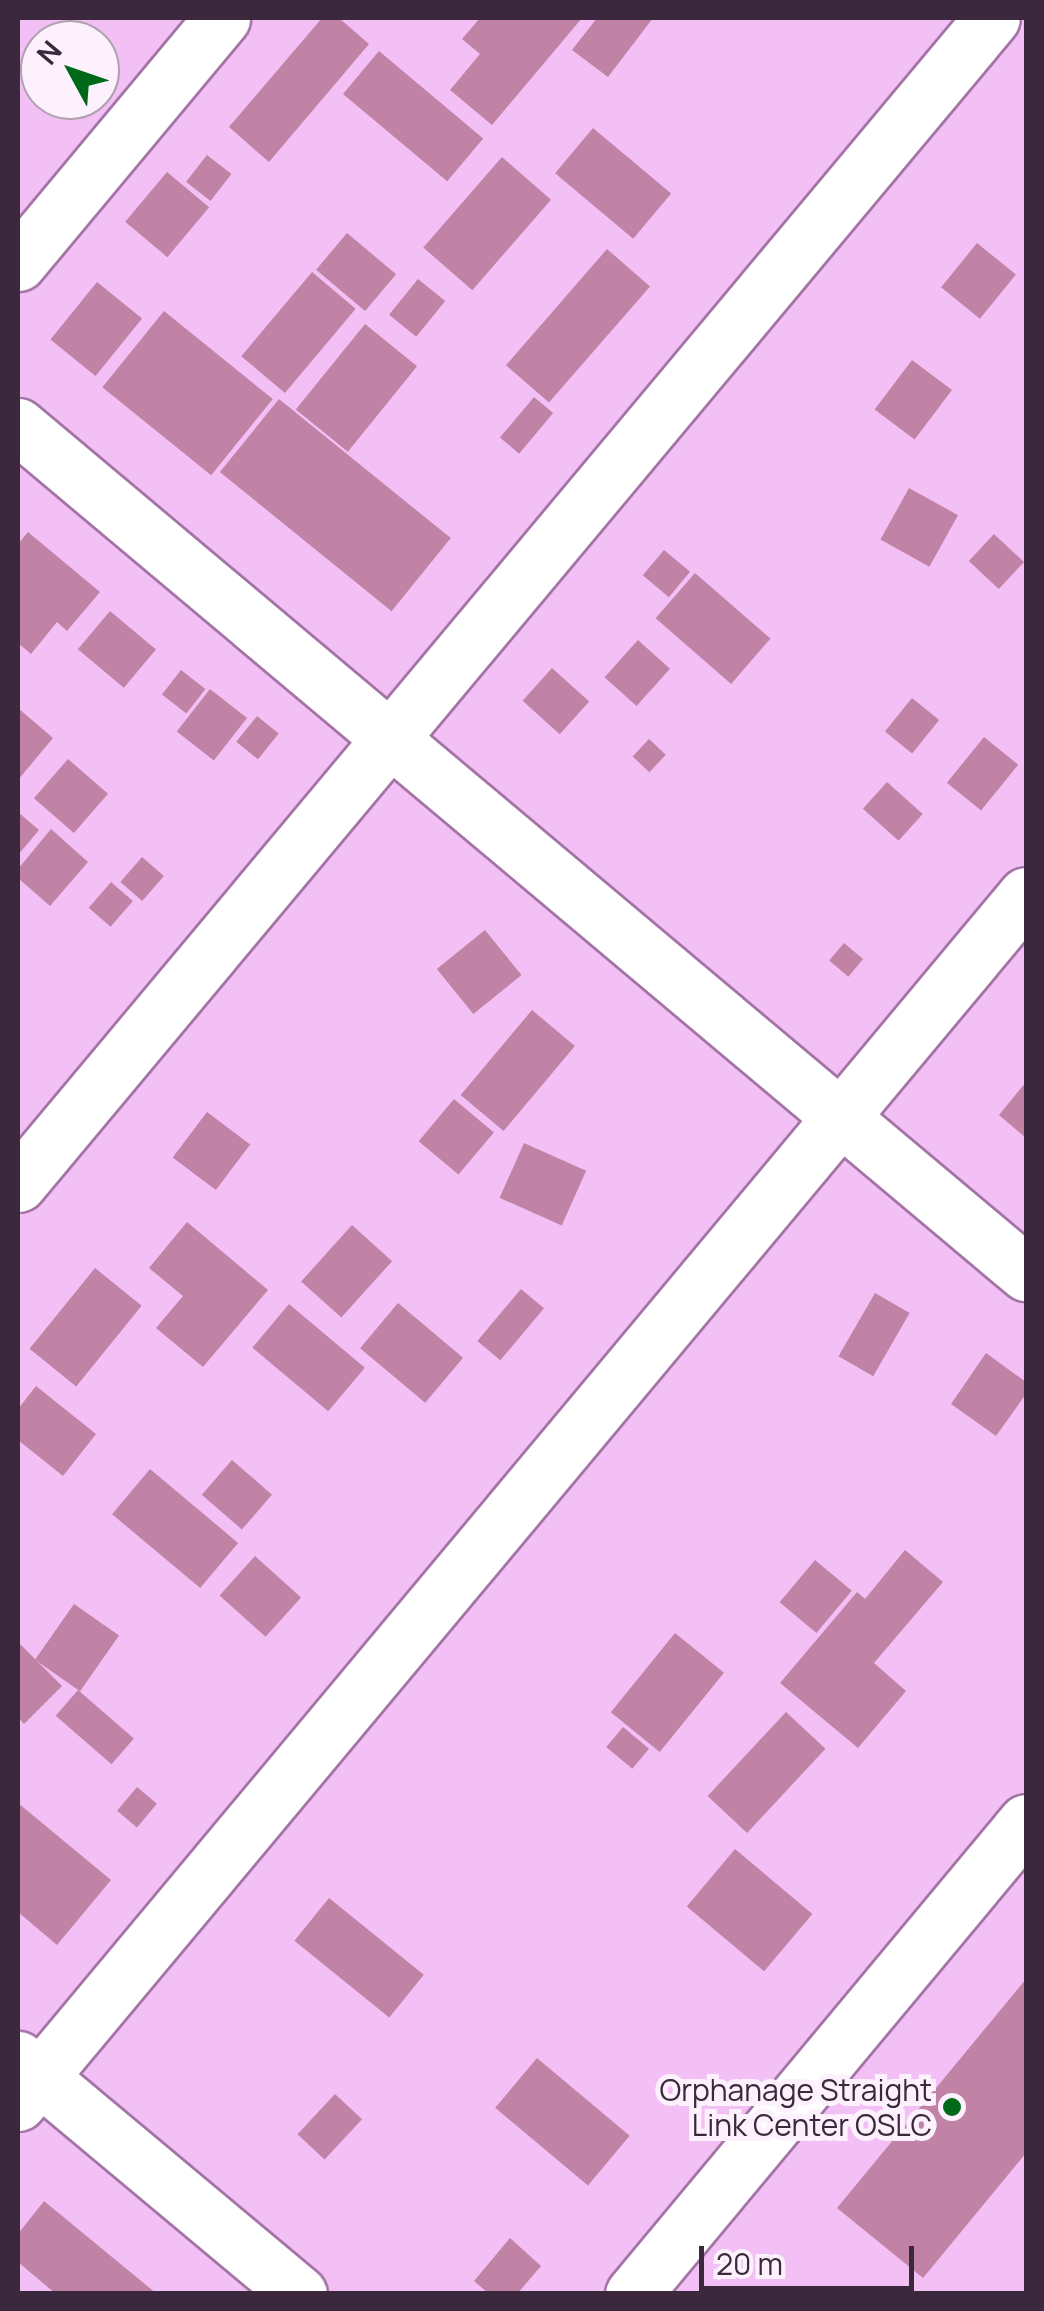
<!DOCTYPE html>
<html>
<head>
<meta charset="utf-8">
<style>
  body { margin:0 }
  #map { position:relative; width:1044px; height:2311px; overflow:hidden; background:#f3c0f5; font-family:Manrope,sans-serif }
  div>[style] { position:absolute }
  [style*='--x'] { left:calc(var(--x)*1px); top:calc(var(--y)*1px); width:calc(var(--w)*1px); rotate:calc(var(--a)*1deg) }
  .building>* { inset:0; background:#c082a5; transform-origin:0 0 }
  .roads { filter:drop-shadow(2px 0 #a374a5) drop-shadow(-2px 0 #a374a5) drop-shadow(0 2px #a374a5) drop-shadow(0 -2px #a374a5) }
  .minor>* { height:55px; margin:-27.5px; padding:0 27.5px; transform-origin:27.5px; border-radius:27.5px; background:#fff }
  .dots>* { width:28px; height:28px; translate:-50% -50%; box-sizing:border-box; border:5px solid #fcf1fc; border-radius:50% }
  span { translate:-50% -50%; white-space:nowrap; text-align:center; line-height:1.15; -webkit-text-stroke:10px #fcf1fc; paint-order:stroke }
  .poi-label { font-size:30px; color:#3b283c }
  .right { translate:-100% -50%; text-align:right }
  .frame { position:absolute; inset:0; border:20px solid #3b283c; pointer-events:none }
  .north { position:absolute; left:20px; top:20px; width:100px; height:100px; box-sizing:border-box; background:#fcf1fc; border:2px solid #afa1af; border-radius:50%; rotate:310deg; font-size:28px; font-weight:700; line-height:40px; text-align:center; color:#3b283c }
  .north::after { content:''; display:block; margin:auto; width:35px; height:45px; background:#006917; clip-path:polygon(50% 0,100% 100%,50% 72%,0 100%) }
  .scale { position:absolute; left:699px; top:2246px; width:215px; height:45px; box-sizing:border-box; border:5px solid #3b283c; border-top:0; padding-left:12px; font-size:30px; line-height:35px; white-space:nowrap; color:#3b283c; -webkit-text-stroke:8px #fcf1fc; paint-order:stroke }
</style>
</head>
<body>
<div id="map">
  <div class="building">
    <div style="clip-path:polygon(322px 18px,339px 18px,369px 44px,269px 162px,229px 127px)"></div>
    <div style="clip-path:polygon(480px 18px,582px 18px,492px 125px,450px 90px,480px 54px,462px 39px)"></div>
    <div style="clip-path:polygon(597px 18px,653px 18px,608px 77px,572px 50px)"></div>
    <div style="left:379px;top:51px;width:136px;height:56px;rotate:40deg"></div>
    <div style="left:593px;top:128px;width:102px;height:59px;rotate:40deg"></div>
    <div style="left:207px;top:155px;width:31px;height:34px;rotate:38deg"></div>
    <div style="left:502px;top:157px;width:65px;height:120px;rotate:41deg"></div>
    <div style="left:167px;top:172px;width:55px;height:65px;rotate:40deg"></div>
    <div style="left:347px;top:233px;width:64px;height:48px;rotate:40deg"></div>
    <div style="left:977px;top:243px;width:50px;height:57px;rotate:39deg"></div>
    <div style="left:607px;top:249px;width:57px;height:154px;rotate:41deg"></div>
    <div style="left:312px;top:272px;width:57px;height:110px;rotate:40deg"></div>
    <div style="left:418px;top:279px;width:35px;height:46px;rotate:39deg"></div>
    <div style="left:97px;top:282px;width:58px;height:74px;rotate:39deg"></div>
    <div style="left:164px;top:311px;width:140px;height:98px;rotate:39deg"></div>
    <div style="left:365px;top:324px;width:67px;height:110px;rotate:39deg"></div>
    <div style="left:912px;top:360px;width:50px;height:62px;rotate:37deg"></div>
    <div style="left:534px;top:397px;width:25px;height:53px;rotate:40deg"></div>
    <div style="left:279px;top:399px;width:221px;height:94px;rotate:39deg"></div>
    <div style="left:909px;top:488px;width:56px;height:59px;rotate:29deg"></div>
    <div style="clip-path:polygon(28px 532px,100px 592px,67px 631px,57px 622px,31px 654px,18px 643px,18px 544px)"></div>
    <div style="left:994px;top:534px;width:41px;height:37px;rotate:43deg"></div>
    <div style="left:664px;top:550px;width:34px;height:33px;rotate:40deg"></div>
    <div style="left:695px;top:573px;width:100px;height:60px;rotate:41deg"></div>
    <div style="left:110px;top:611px;width:60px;height:50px;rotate:40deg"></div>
    <div style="left:638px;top:640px;width:43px;height:50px;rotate:42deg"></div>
    <div style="left:552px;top:668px;width:50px;height:44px;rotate:42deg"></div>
    <div style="left:181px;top:670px;width:31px;height:31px;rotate:38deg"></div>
    <div style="left:210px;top:689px;width:47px;height:54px;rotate:38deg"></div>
    <div style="left:912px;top:698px;width:35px;height:43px;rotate:39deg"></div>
    <div style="clip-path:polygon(18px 708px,53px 738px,18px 780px)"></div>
    <div style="left:257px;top:716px;width:28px;height:33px;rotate:39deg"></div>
    <div style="left:984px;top:737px;width:44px;height:59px;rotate:39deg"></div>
    <div style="left:649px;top:739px;width:23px;height:24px;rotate:43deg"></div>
    <div style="left:68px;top:759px;width:53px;height:52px;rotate:41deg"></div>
    <div style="left:887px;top:782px;width:48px;height:36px;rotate:42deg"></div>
    <div style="clip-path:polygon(18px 812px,39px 830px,18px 855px)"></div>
    <div style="clip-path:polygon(51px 829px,88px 862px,50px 906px,18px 878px,18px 869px)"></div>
    <div style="left:142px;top:857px;width:29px;height:33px;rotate:41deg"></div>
    <div style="left:111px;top:882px;width:29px;height:34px;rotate:41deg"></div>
    <div style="left:485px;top:930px;width:58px;height:62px;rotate:51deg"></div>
    <div style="left:844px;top:943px;width:25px;height:23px;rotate:40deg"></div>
    <div style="left:532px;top:1010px;width:56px;height:111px;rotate:40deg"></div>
    <div style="clip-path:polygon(1026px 1082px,1026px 1138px,999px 1115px)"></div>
    <div style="left:454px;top:1099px;width:52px;height:55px;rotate:40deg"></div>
    <div style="left:207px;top:1112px;width:54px;height:57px;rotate:37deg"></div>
    <div style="left:524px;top:1143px;width:68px;height:60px;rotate:24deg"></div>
    <div style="clip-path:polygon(187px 1222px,268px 1290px,203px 1367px,156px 1328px,183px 1296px,149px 1268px)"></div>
    <div style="left:352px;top:1225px;width:54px;height:76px;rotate:42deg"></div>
    <div style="left:95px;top:1268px;width:60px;height:104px;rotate:39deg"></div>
    <div style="left:521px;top:1289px;width:30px;height:68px;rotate:40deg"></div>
    <div style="left:875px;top:1293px;width:40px;height:73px;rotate:30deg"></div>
    <div style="left:398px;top:1303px;width:85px;height:59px;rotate:40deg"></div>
    <div style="left:289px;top:1304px;width:99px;height:57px;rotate:40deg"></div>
    <div style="clip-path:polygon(986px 1353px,1026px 1382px,1026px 1394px,996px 1436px,951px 1404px)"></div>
    <div style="clip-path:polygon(36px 1386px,96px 1434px,63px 1476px,18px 1440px,18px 1409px)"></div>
    <div style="left:232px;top:1460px;width:53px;height:46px;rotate:41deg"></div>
    <div style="left:150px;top:1469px;width:115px;height:59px;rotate:40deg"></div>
    <div style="clip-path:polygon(905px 1550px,943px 1582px,874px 1663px,906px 1691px,858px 1748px,780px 1683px,857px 1592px,865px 1599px)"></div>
    <div style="left:255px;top:1556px;width:62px;height:53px;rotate:42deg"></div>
    <div style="left:815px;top:1560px;width:48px;height:55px;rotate:40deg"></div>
    <div style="left:74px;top:1604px;width:55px;height:68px;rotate:35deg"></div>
    <div style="left:675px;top:1633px;width:63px;height:102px;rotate:39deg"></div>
    <div style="clip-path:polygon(20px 1644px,62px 1686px,24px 1724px,18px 1717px)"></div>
    <div style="left:78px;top:1690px;width:74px;height:34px;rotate:41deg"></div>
    <div style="left:786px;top:1712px;width:54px;height:115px;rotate:43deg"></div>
    <div style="left:623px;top:1727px;width:34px;height:26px;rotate:40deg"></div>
    <div style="left:137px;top:1787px;width:26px;height:31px;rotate:40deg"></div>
    <div style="clip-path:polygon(18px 1803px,111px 1880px,57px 1945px,18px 1912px)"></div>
    <div style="left:735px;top:1849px;width:101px;height:75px;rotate:40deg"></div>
    <div style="left:329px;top:1898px;width:122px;height:55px;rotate:39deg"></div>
    <div style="clip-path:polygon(1026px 1979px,1026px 2153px,923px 2278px,837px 2208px)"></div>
    <div style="left:537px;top:2058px;width:121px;height:65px;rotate:40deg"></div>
    <div style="left:335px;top:2094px;width:37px;height:55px;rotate:43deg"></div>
    <div style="clip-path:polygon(44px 2201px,157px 2294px,56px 2294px,18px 2262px,18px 2234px)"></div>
    <div style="clip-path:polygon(510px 2238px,541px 2266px,517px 2294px,489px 2294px,474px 2281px)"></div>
  </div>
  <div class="roads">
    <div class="minor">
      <div style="--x:18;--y:263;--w:319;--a:-50.2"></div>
      <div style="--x:18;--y:426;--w:1317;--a:40.04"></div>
      <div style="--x:18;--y:1184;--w:1519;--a:-50.13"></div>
      <div style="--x:18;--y:2059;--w:366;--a:39.9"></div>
      <div style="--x:18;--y:2103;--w:1573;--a:-50.16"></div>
      <div style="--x:633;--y:2294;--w:614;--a:-50.22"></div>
    </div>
  </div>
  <div class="dots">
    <div style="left:952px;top:2107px;background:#006917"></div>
  </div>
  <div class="poi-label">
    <span class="right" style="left:932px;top:2107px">Orphanage Straight<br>Link Center OSLC</span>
  </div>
  <div class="frame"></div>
  <div class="north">N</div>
  <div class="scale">20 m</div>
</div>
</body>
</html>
